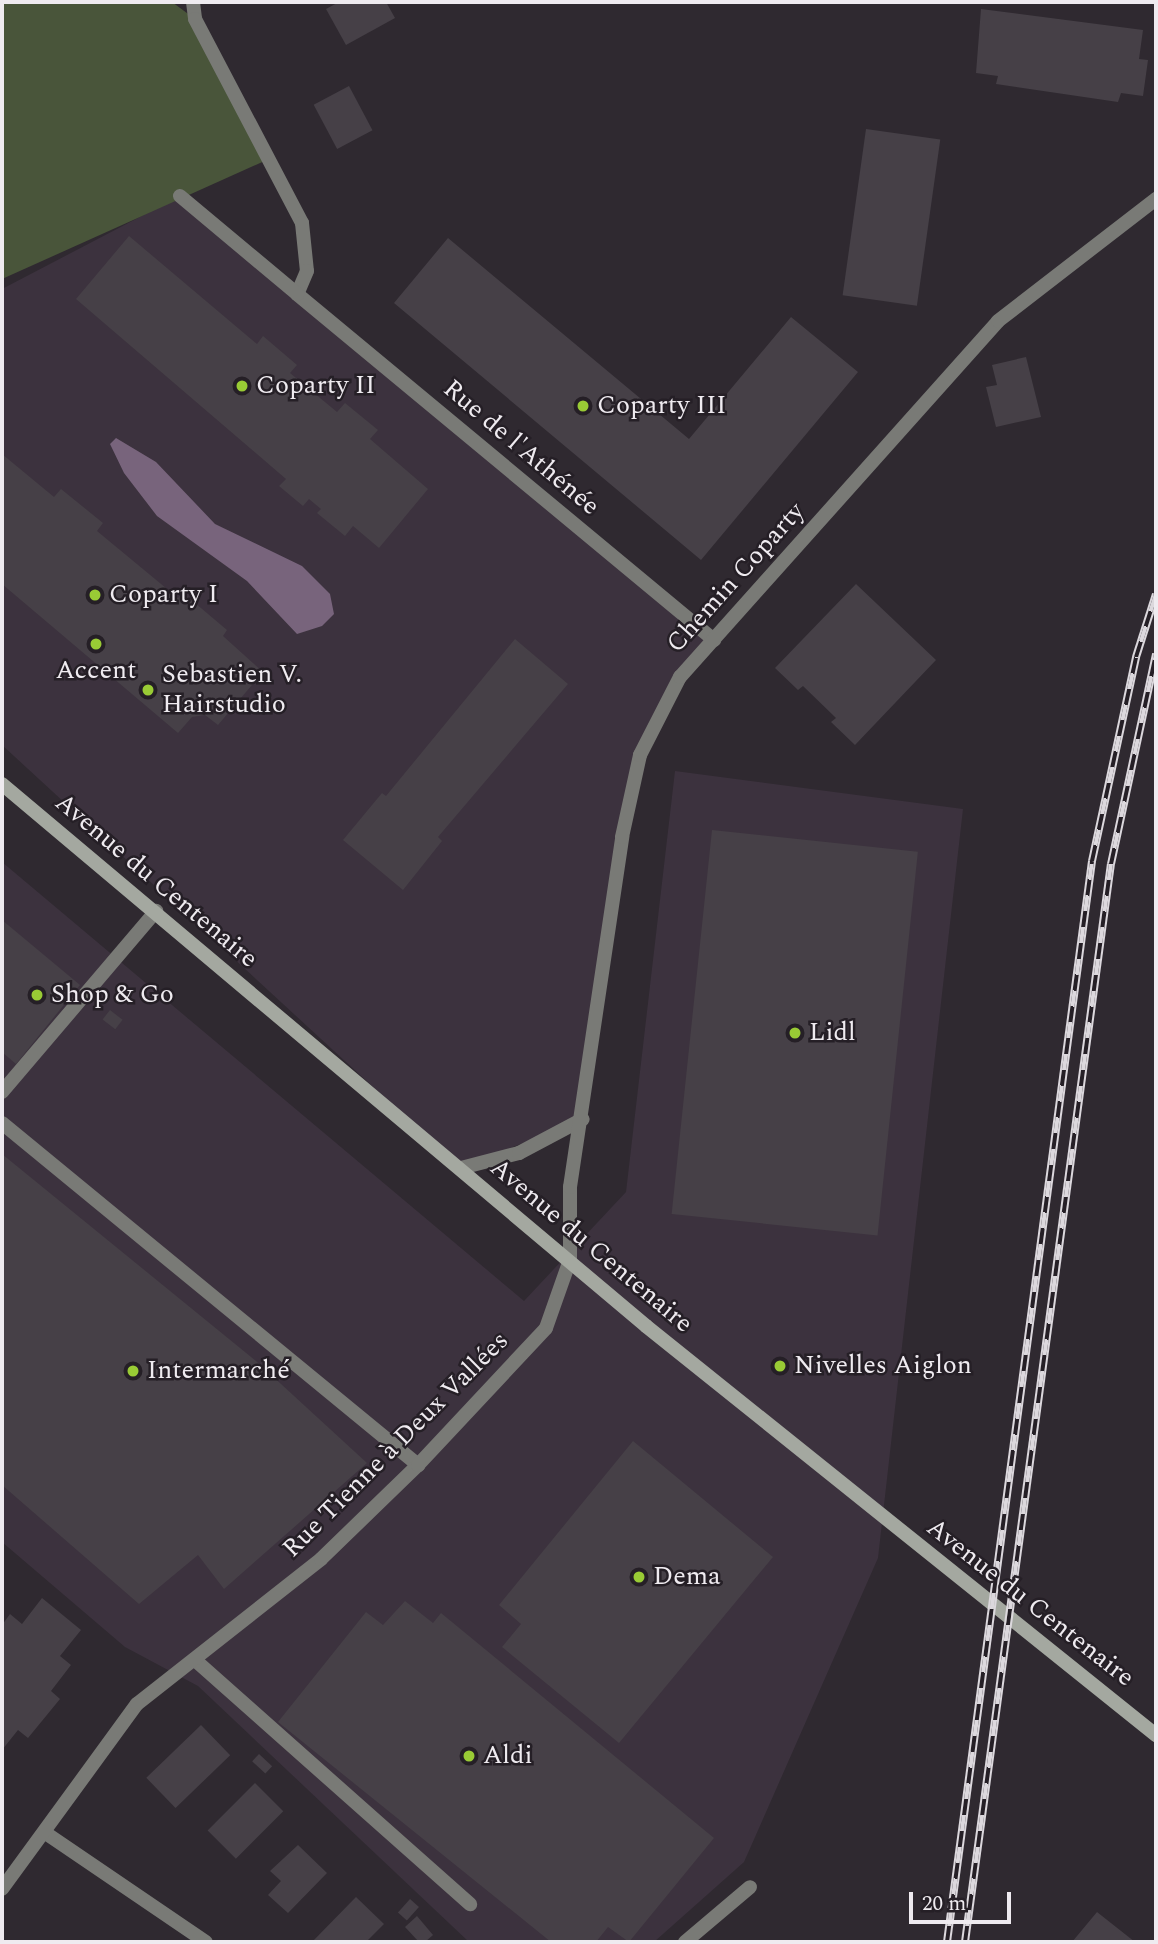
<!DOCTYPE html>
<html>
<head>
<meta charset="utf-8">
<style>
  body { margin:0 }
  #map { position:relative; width:1158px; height:1944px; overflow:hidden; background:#2f2930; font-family:Spectral,serif }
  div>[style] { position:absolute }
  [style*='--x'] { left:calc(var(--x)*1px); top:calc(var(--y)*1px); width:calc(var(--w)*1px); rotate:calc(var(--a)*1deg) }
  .built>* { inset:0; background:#3c323e }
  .forest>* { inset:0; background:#49553a }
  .water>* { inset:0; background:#78647c }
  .building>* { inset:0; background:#464047; transform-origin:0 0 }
  .lane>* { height:14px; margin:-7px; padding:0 7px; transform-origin:7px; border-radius:7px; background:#797a76 }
  .street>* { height:14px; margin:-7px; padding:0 7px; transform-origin:7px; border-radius:7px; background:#797a76 }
  .secondary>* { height:14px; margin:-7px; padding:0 7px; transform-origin:7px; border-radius:7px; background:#a4a8a0 }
  .rail>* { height:8px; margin-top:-4px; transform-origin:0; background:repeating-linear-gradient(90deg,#251f26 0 16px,#dcd8dd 0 32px); box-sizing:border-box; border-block:2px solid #dcd8dd }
  .dots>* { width:19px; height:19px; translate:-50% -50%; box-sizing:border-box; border:4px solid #251f26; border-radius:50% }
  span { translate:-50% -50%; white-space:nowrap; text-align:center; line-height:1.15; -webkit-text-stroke:5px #251f26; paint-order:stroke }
  .poi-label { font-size:26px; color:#efebf0 }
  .left { translate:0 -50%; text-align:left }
  .street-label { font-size:26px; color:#efebf0 }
  .frame { position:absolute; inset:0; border:4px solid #efebf0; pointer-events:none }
  .scale { position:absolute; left:909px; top:1892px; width:102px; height:32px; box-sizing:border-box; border:4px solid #efebf0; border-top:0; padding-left:9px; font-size:21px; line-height:24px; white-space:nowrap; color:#efebf0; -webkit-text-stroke:5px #251f26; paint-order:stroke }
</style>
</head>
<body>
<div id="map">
  <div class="built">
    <div style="clip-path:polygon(180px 196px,714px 640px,680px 677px,640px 755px,583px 1119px,461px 1168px,2px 745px,2px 289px)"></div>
    <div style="clip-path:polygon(675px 771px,963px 809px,878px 1558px,744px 1862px,654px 1942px,469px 1942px,198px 1686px,125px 1647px,2px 1542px,2px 862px,524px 1301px,626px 1192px)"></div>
  </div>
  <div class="forest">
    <div style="clip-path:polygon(2px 2px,172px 2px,195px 19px,269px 159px,2px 279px)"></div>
  </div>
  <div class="water">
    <div style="clip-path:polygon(116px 438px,156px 462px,215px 524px,302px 566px,330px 594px,334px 614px,322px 626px,297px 634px,247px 581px,157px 516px,124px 473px,110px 444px)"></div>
  </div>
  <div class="building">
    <div style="clip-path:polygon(339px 2px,386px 2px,395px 18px,346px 45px,326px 9px)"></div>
    <div style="clip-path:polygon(981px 9px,1143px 30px,1139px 59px,1148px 60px,1143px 96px,1121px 93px,1118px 102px,996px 84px,998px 76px,976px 73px)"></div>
    <div style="left:349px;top:86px;width:50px;height:40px;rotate:62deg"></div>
    <div style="left:866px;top:129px;width:75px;height:168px;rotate:8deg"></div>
    <div style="clip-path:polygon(129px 236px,257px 344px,263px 336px,297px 365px,290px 373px,337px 412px,345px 403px,378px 430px,370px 439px,428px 489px,379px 548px,353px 526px,345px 536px,317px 513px,321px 509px,309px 499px,303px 506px,279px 486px,286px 479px,76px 299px)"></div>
    <div style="clip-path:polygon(448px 238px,689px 439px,791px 317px,858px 372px,701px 560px,394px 303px)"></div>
    <div style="clip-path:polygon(1026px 357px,1041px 417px,996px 427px,986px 387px,997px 385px,992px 365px)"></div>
    <div style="clip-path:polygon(2px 454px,54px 497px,61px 489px,103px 523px,97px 531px,178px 598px,182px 592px,227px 630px,223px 636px,263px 672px,218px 725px,205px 715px,192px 717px,178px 733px,2px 584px)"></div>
    <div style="clip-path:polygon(856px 584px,936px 660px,855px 745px,831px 722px,836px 718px,803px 686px,798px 690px,775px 668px)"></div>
    <div style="clip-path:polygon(515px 639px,568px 684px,438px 837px,442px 841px,403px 890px,343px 840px,382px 793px,386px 796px)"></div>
    <div style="left:712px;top:830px;width:207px;height:386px;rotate:6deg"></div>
    <div style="clip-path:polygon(2px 920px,80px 985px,16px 1064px,2px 1052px)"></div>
    <div style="left:110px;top:1010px;width:16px;height:12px;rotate:38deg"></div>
    <div style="clip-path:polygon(2px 1154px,256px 1361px,367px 1463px,224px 1589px,198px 1555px,139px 1604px,2px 1485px)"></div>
    <div style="clip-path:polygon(633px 1441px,773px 1557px,619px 1743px,502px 1647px,521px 1624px,499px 1605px)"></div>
    <div style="clip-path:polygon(42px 1598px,81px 1630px,60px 1656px,71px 1665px,51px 1691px,60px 1699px,28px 1738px,18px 1730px,2px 1750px,2px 1625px,10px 1614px,22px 1624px)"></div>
    <div style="clip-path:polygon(405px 1601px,433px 1623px,441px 1613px,714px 1838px,629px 1942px,608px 1927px,596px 1942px,551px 1942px,278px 1722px,366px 1612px,383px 1625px)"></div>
    <div style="left:201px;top:1725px;width:42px;height:76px;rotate:46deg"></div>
    <div style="left:259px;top:1754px;width:18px;height:10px;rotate:43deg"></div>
    <div style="left:255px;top:1783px;width:40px;height:67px;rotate:45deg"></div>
    <div style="clip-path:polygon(298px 1845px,327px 1873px,288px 1913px,268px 1895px,281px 1881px,270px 1871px)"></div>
    <div style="clip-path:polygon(356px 1897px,384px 1924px,366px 1942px,312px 1942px)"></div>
    <div style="left:410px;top:1899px;width:12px;height:18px;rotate:42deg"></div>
    <div style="clip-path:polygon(1097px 1912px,1135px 1942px,1066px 1942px,1072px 1942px)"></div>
    <div style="clip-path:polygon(417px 1916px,433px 1935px,425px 1942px,419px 1942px,405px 1927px)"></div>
  </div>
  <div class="lane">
    <div style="--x:2;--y:1092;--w:238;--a:-49.6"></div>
    <div style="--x:2;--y:1123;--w:539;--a:39.42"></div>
    <div style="--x:195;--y:1660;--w:368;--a:41.6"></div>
  </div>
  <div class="street">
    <div style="--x:193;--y:2;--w:17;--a:83"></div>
    <div style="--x:195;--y:19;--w:230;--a:62.3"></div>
    <div style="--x:302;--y:223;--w:48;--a:84.1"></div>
    <div style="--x:307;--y:271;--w:25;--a:113"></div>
    <div style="--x:297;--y:294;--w:542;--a:39.68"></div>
    <div style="--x:180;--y:196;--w:153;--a:39.9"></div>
    <div style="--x:461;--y:1168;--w:60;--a:-14.5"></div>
    <div style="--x:519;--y:1153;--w:72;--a:-28"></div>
    <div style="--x:47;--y:1834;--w:192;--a:34.2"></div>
    <div style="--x:2;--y:1889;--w:229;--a:-53.9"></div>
    <div style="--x:137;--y:1704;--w:234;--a:-38.2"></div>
    <div style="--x:321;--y:1559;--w:135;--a:-44.1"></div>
    <div style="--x:418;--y:1465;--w:187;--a:-46.9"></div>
    <div style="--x:546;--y:1328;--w:72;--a:-70.6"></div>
    <div style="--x:570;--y:1260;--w:73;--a:-90"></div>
    <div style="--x:570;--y:1187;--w:354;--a:-81.5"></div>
    <div style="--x:622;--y:837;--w:84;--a:-77.6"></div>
    <div style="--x:640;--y:755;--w:88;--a:-62.9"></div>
    <div style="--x:680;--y:677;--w:477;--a:-48.2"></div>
    <div style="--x:998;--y:321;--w:200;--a:-37.7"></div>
    <div style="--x:685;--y:1942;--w:85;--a:-40.2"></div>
  </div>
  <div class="secondary">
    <div style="--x:2;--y:784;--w:842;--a:40.08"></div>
    <div style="--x:646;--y:1326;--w:654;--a:38.73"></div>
  </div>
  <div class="rail">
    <div style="--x:947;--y:1942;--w:1091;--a:-82.36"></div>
    <div style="--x:1092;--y:861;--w:209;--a:-77.8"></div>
    <div style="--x:1136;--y:657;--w:66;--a:-72.4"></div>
    <div style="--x:965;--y:1942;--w:1088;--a:-82.29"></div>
    <div style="--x:1111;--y:864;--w:215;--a:-77.9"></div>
  </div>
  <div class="dots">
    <div style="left:242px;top:386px;background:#99cb35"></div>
    <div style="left:583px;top:406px;background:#99cb35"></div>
    <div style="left:95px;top:595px;background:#99cb35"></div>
    <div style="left:96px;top:644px;background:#99cb35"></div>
    <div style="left:148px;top:690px;background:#99cb35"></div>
    <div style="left:37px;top:995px;background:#99cb35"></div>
    <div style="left:795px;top:1033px;background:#99cb35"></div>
    <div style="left:780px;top:1366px;background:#99cb35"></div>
    <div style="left:133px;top:1371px;background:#99cb35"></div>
    <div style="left:639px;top:1577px;background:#99cb35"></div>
    <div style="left:469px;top:1756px;background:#99cb35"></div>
  </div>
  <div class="poi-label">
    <span class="left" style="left:256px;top:386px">Coparty II</span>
    <span class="left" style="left:597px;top:406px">Coparty III</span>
    <span class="left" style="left:109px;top:595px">Coparty I</span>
    <span style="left:96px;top:671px">Accent</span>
    <span class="left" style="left:162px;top:690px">Sebastien V.<br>Hairstudio</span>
    <span class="left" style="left:51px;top:995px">Shop &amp; Go</span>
    <span class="left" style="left:809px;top:1033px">Lidl</span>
    <span class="left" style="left:794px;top:1366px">Nivelles Aiglon</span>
    <span class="left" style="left:147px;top:1371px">Intermarché</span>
    <span class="left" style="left:653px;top:1577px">Dema</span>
    <span class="left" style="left:483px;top:1756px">Aldi</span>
  </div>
  <div class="street-label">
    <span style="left:521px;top:448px;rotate:40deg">Rue de l'Athénée</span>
    <span style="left:736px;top:578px;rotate:-48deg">Chemin Coparty</span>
    <span style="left:156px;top:881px;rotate:40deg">Avenue du Centenaire</span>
    <span style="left:591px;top:1246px;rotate:40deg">Avenue du Centenaire</span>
    <span style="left:396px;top:1445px;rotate:-45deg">Rue Tienne à Deux Vallées</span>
    <span style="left:1030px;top:1603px;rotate:38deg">Avenue du Centenaire</span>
  </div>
  <div class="frame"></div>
  <div class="scale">20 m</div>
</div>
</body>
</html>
